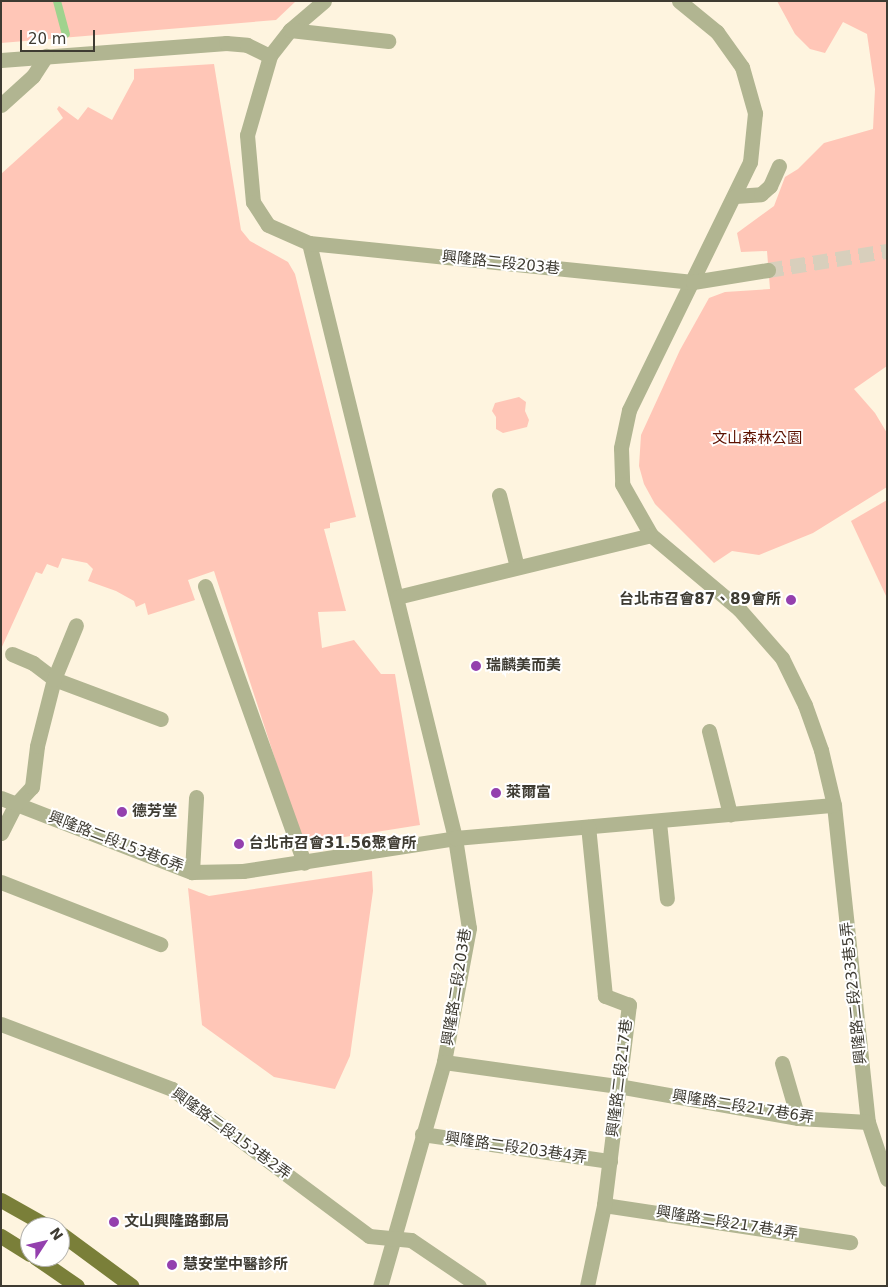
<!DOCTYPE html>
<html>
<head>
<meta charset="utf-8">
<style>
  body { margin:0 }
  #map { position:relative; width:888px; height:1287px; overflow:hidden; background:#fef4df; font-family:"DejaVu Sans","Noto Sans TC",sans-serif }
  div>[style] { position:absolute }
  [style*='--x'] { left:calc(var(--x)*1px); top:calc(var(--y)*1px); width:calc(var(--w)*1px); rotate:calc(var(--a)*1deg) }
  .green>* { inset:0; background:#ffc6b7 }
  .stream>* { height:8px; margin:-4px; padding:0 4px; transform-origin:4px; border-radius:4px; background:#9fd38e }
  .minor-tunnel>* { height:15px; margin-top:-7.5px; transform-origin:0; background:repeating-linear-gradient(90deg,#d8cfbc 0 15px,transparent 0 23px) }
  .minor>* { height:15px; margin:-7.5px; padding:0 7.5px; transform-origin:7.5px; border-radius:7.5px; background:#b1b591 }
  .major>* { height:15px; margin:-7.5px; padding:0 7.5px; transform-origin:7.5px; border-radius:7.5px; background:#7a7f39 }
  .dots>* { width:14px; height:14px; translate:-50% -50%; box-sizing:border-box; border:2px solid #fff; border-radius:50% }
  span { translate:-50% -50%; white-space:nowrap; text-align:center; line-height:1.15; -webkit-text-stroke:4px #fff; paint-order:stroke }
  .street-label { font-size:15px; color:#3e3b32 }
  .park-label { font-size:15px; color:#5c1100 }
  .poi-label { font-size:15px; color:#3e3b32; font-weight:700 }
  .right { translate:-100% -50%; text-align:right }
  .left { translate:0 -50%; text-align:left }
  .frame { position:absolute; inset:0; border:2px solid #3e3b32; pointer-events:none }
  .north { position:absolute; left:20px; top:1217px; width:50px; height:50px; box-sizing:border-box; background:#fff; border:1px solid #b2b1ad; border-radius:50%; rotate:55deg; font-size:14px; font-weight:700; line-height:20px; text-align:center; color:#3e3b32 }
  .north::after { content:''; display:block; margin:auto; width:18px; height:22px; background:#9440ae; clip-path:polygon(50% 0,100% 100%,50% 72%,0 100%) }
  .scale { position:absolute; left:20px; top:30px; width:75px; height:22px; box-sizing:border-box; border:2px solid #3e3b32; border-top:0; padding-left:6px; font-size:15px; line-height:18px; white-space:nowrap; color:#3e3b32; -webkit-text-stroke:4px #fff; paint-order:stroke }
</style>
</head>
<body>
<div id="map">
  <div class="green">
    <div style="clip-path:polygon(1px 1px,296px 1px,276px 20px,1px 43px)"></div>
    <div style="clip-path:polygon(777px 1px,887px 1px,887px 366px,854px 389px,875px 413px,887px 433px,887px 487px,813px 533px,759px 555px,732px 551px,714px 563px,655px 504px,644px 484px,639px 466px,641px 435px,680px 350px,709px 298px,725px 292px,770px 289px,767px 251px,741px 252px,737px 233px,774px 206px,785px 177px,798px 169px,824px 143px,873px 129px,875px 89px,867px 34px,843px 22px,825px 53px,810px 49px,795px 34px)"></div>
    <div style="clip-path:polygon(214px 64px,241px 230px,250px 241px,288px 262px,295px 274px,356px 517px,330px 523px,330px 528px,324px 529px,346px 611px,318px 612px,322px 648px,354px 640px,381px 674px,395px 674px,420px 825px,313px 842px,300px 836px,214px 571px,188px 580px,195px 600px,148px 615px,145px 603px,136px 607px,134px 601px,116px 591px,88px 581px,93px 569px,87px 563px,62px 558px,58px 568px,47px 564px,42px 574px,36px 572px,1px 649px,1px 174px,63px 118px,57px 109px,59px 106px,78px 120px,88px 107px,112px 120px,134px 79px,134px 69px)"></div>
    <div style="clip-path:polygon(519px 397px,526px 402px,525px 411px,529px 420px,527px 427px,503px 433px,496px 429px,496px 417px,492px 411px,495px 403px)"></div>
    <div style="clip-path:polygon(887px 500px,887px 598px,851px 521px)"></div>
    <div style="clip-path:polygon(372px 871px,373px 891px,350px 1056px,335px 1089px,274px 1077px,202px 1025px,188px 888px,209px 896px)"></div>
  </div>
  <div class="stream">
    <div style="--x:57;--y:1;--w:34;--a:75"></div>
  </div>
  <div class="minor-tunnel">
    <div style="--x:768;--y:270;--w:121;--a:-9.1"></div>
  </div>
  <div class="minor">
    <div style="--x:324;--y:1;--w:45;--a:139.5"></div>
    <div style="--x:290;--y:30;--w:33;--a:128"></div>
    <div style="--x:270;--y:56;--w:82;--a:106.2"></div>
    <div style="--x:247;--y:135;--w:67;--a:84.9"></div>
    <div style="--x:253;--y:202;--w:27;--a:57"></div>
    <div style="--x:268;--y:225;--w:45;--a:23.7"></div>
    <div style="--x:309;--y:243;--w:613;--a:76.21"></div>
    <div style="--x:455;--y:838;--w:91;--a:81.2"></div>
    <div style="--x:469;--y:928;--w:136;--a:100.6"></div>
    <div style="--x:444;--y:1062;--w:233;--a:105.9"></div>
    <div style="--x:679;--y:1;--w:49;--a:39.2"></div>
    <div style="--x:717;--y:32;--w:43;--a:54.5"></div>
    <div style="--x:742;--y:67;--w:48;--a:74.2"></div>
    <div style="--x:755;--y:113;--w:49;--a:95.8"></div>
    <div style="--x:750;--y:162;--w:276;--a:116"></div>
    <div style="--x:629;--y:410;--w:39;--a:102"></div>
    <div style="--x:621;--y:448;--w:36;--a:88"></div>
    <div style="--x:622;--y:484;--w:59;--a:60.4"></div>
    <div style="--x:651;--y:535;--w:115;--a:40.1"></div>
    <div style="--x:739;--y:609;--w:65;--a:48.7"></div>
    <div style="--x:782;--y:658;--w:52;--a:63.9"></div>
    <div style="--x:805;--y:705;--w:48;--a:70.4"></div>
    <div style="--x:821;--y:750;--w:57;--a:76.7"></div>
    <div style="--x:834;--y:805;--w:319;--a:83.9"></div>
    <div style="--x:868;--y:1122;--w:60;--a:71.6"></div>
    <div style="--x:290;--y:30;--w:99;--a:6.4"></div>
    <div style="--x:1;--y:60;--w:226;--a:-4.3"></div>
    <div style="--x:226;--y:43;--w:21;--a:5"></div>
    <div style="--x:247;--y:45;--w:25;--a:26"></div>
    <div style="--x:1;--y:105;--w:43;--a:-42.2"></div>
    <div style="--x:33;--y:76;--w:24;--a:-57"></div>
    <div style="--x:735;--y:196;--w:26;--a:-4"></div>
    <div style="--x:761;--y:194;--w:12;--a:-42"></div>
    <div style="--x:770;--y:186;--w:22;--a:-66"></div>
    <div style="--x:309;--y:243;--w:386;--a:5.8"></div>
    <div style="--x:693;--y:282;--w:76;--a:-9.1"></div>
    <div style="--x:499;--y:495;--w:74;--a:76"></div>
    <div style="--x:205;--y:586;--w:294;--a:70.3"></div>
    <div style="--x:397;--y:597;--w:261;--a:-13.7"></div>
    <div style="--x:12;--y:654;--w:23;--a:23"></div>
    <div style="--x:33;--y:663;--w:26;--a:37"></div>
    <div style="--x:54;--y:679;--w:114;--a:20.5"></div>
    <div style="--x:709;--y:731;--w:86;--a:75.8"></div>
    <div style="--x:1;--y:798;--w:205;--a:21.2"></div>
    <div style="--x:192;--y:872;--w:51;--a:-1.1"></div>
    <div style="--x:243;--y:871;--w:215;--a:-8.8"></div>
    <div style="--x:455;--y:838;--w:380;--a:-5"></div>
    <div style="--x:659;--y:822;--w:77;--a:84.1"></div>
    <div style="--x:1;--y:833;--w:33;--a:-63"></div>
    <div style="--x:16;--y:804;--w:23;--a:-47"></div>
    <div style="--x:32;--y:787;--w:41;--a:-83"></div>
    <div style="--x:37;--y:746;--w:69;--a:-75.8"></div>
    <div style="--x:54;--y:679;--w:58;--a:-67.8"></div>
    <div style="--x:192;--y:872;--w:75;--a:-86.9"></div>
    <div style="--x:1;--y:882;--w:171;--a:21.3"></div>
    <div style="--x:1;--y:1024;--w:183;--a:20.8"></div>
    <div style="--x:172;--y:1089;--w:246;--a:36.7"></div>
    <div style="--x:369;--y:1236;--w:42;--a:5.4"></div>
    <div style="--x:411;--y:1240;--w:82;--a:34.1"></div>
    <div style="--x:444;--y:1062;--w:176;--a:7.9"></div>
    <div style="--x:618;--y:1086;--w:183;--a:10.1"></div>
    <div style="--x:798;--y:1118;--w:70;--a:3.3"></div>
    <div style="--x:782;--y:1063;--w:57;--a:73.8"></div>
    <div style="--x:422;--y:1134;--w:190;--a:8.2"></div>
    <div style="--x:604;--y:1205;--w:249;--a:8.6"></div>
    <div style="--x:587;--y:1286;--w:83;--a:-78.1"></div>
    <div style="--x:604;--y:1205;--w:202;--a:-82.9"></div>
    <div style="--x:629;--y:1005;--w:26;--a:-159"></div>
    <div style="--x:605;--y:996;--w:170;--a:-95.7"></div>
  </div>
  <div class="major">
    <div style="--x:1;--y:1200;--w:55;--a:29.4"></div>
    <div style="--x:60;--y:1233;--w:89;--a:36.4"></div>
    <div style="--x:1;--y:1236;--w:34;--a:32"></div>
    <div style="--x:35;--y:1257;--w:51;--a:34.6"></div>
  </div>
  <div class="dots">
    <div style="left:791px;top:600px;background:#9440ae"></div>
    <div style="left:476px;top:666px;background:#9440ae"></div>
    <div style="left:496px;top:793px;background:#9440ae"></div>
    <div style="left:122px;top:812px;background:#9440ae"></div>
    <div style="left:239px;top:844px;background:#9440ae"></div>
    <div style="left:114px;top:1222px;background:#9440ae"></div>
    <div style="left:172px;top:1265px;background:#9440ae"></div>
  </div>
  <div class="street-label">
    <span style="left:501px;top:263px;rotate:6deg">興隆路二段203巷</span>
    <span style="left:116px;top:842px;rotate:21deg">興隆路二段153巷6弄</span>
    <span style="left:457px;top:987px;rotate:-81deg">興隆路二段203巷</span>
    <span style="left:854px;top:993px;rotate:-96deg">興隆路二段233巷5弄</span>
    <span style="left:620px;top:1078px;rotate:-83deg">興隆路二段217巷</span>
    <span style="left:743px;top:1107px;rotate:9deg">興隆路二段217巷6弄</span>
    <span style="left:231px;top:1134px;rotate:36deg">興隆路二段153巷2弄</span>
    <span style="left:516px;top:1148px;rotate:8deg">興隆路二段203巷4弄</span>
    <span style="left:727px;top:1223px;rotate:9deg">興隆路二段217巷4弄</span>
  </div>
  <div class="park-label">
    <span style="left:757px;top:439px">文山森林公園</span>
  </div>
  <div class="poi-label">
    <span class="right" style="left:781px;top:600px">台北市召會87、89會所</span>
    <span class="left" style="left:486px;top:666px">瑞麟美而美</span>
    <span class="left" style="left:506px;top:793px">萊爾富</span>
    <span class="left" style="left:132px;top:812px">德芳堂</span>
    <span class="left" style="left:249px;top:844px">台北市召會31.56聚會所</span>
    <span class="left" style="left:124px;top:1222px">文山興隆路郵局</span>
    <span class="left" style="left:183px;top:1265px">慧安堂中醫診所</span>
  </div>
  <div class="frame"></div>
  <div class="north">N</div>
  <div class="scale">20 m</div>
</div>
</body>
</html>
